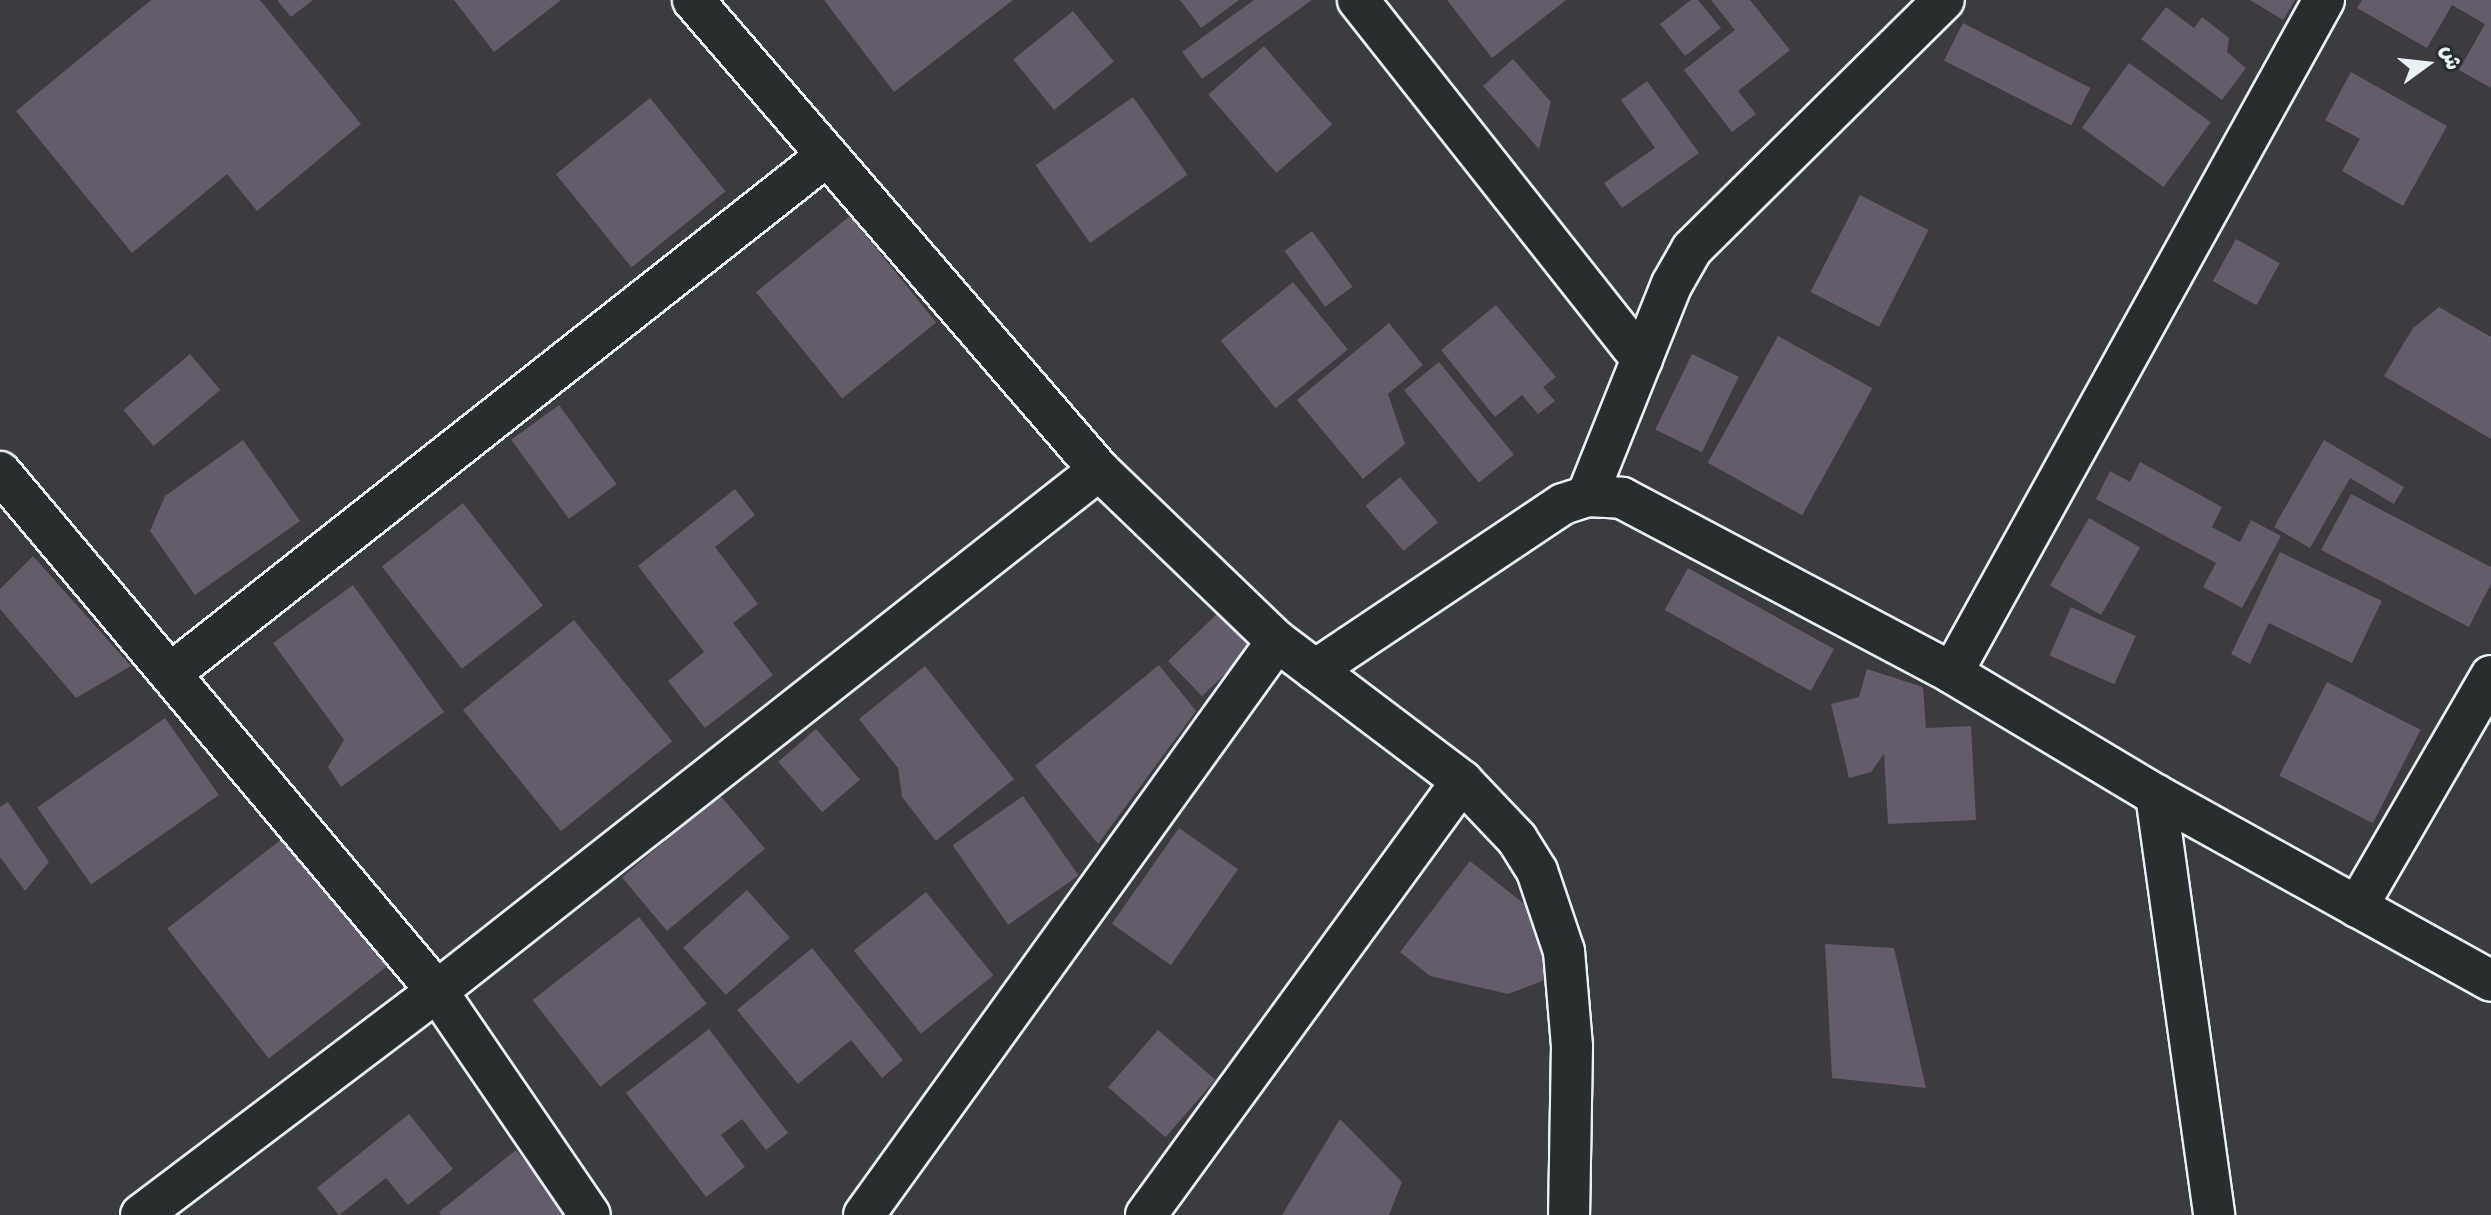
<!DOCTYPE html>
<html>
<head>
<meta charset="utf-8">
<style>
  body { margin:0 }
  #map { position:relative; width:2491px; height:1215px; overflow:hidden; background:#3b3b40; font-family:"Architects Daughter","Playpen Sans Arabic",sans-serif }
  div>[style] { position:absolute }
  [style*='--x'] { left:calc(var(--x)*1px); top:calc(var(--y)*1px); width:calc(var(--w)*1px); rotate:calc(var(--a)*1deg) }
  .building>* { inset:0; background:#645b6b; transform-origin:0 0 }
  .roads { filter:drop-shadow(2px 0 #e8f1f8) drop-shadow(-2px 0 #e8f1f8) drop-shadow(0 2px #e8f1f8) drop-shadow(0 -2px #e8f1f8) }
  .street>* { height:40px; margin:-20px; padding:0 20px; transform-origin:20px; border-radius:20px; background:#2a2d2e }
  span { translate:-50% -50%; white-space:nowrap; text-align:center; line-height:1.15; -webkit-text-stroke:6px #2a2d2e; paint-order:stroke }
  .north { position:absolute; left:2387px; top:24px; width:80px; height:80px; -webkit-text-stroke:6px #2a2d2e; paint-order:stroke; rotate:75deg; font-size:22px; font-weight:700; line-height:32px; text-align:center; color:#e8f1f8 }
  .north::after { content:''; display:block; margin:auto; width:28px; height:36px; background:#e8f1f8; clip-path:polygon(50% 0,100% 100%,50% 72%,0 100%) }
</style>
</head>
<body>
<div id="map">
  <div class="building">
    <div style="clip-path:polygon(151px 0,260px 0,361px 124px,257px 211px,227px 174px,132px 253px,16px 111px)"></div>
    <div style="clip-path:polygon(277px 0,313px 0,291px 17px)"></div>
    <div style="clip-path:polygon(454px 0,561px 0,494px 52px)"></div>
    <div style="clip-path:polygon(824px 0,1013px 0,894px 92px)"></div>
    <div style="clip-path:polygon(1180px 0,1239px 0,1201px 28px)"></div>
    <div style="clip-path:polygon(1254px 0,1312px 0,1202px 79px,1182px 52px)"></div>
    <div style="clip-path:polygon(1447px 0,1566px 0,1492px 58px)"></div>
    <div style="clip-path:polygon(1691px 0,1698px 0,1721px 28px,1685px 56px,1660px 24px)"></div>
    <div style="clip-path:polygon(1711px 0,1750px 0,1790px 50px,1738px 91px,1756px 114px,1732px 132px,1684px 70px,1735px 30px)"></div>
    <div style="clip-path:polygon(2250px 0,2295px 0,2283px 20px)"></div>
    <div style="clip-path:polygon(2362px 0,2491px 0,2491px 88px,2459px 70px,2485px 24px,2452px 5px,2427px 48px,2357px 8px)"></div>
    <div style="clip-path:polygon(2166px 7px,2194px 28px,2202px 17px,2229px 38px,2227px 52px,2246px 68px,2222px 100px,2141px 39px)"></div>
    <div style="left:1073px;top:11px;width:65px;height:77px;rotate:51deg"></div>
    <div style="left:1963px;top:23px;width:143px;height:42px;rotate:27deg"></div>
    <div style="left:1264px;top:46px;width:104px;height:74px;rotate:49deg"></div>
    <div style="clip-path:polygon(1513px 59px,1551px 102px,1539px 149px,1483px 86px)"></div>
    <div style="left:2129px;top:63px;width:101px;height:80px;rotate:36deg"></div>
    <div style="clip-path:polygon(2351px 72px,2447px 126px,2403px 206px,2342px 171px,2360px 139px,2325px 120px)"></div>
    <div style="clip-path:polygon(1647px 81px,1699px 153px,1622px 208px,1604px 183px,1655px 148px,1621px 100px)"></div>
    <div style="left:1133px;top:97px;width:95px;height:119px;rotate:55deg"></div>
    <div style="left:650px;top:98px;width:120px;height:121px;rotate:51deg"></div>
    <div style="left:1860px;top:195px;width:77px;height:109px;rotate:27deg"></div>
    <div style="left:850px;top:216px;width:137px;height:121px;rotate:51deg"></div>
    <div style="left:1312px;top:231px;width:69px;height:34px;rotate:54deg"></div>
    <div style="left:2236px;top:239px;width:50px;height:48px;rotate:29deg"></div>
    <div style="left:1293px;top:282px;width:87px;height:93px;rotate:51deg"></div>
    <div style="clip-path:polygon(1496px 305px,1556px 377px,1543px 387px,1555px 401px,1538px 414px,1522px 395px,1495px 417px,1441px 350px)"></div>
    <div style="clip-path:polygon(2439px 307px,2491px 337px,2491px 439px,2384px 376px,2413px 328px)"></div>
    <div style="clip-path:polygon(1389px 323px,1423px 365px,1388px 394px,1405px 444px,1363px 479px,1297px 400px)"></div>
    <div style="left:1778px;top:336px;width:108px;height:145px;rotate:29deg"></div>
    <div style="left:190px;top:354px;width:47px;height:87px;rotate:50deg"></div>
    <div style="left:1692px;top:354px;width:52px;height:84px;rotate:26deg"></div>
    <div style="left:1439px;top:362px;width:119px;height:45px;rotate:51deg"></div>
    <div style="left:559px;top:405px;width:98px;height:59px;rotate:54deg"></div>
    <div style="clip-path:polygon(243px 440px,300px 521px,195px 595px,150px 531px,165px 496px)"></div>
    <div style="clip-path:polygon(2324px 440px,2404px 487px,2394px 504px,2350px 478px,2310px 548px,2274px 527px)"></div>
    <div style="clip-path:polygon(2140px 462px,2222px 507px,2212px 527px,2240px 542px,2251px 520px,2281px 536px,2242px 608px,2203px 587px,2216px 563px,2096px 499px,2110px 471px,2130px 482px)"></div>
    <div style="left:1400px;top:477px;width:59px;height:45px;rotate:50deg"></div>
    <div style="clip-path:polygon(735px 489px,755px 515px,715px 547px,758px 604px,733px 623px,773px 675px,705px 728px,668px 681px,704px 652px,638px 566px)"></div>
    <div style="clip-path:polygon(2351px 494px,2491px 567px,2491px 584px,2469px 627px,2321px 550px)"></div>
    <div style="left:463px;top:503px;width:130px;height:103px;rotate:52deg"></div>
    <div style="left:2089px;top:518px;width:59px;height:78px;rotate:30deg"></div>
    <div style="clip-path:polygon(2280px 552px,2382px 601px,2352px 663px,2269px 623px,2250px 664px,2231px 654px)"></div>
    <div style="clip-path:polygon(33px 556px,131px 666px,76px 698px,0 609px,0 589px)"></div>
    <div style="left:1688px;top:568px;width:167px;height:48px;rotate:29deg"></div>
    <div style="clip-path:polygon(353px 585px,444px 712px,341px 787px,328px 767px,344px 740px,273px 643px)"></div>
    <div style="left:2071px;top:607px;width:71px;height:53px;rotate:24deg"></div>
    <div style="left:1222px;top:609px;width:49px;height:75px;rotate:46deg"></div>
    <div style="left:574px;top:620px;width:156px;height:143px;rotate:51deg"></div>
    <div style="clip-path:polygon(1159px 665px,1196px 711px,1098px 844px,1035px 766px)"></div>
    <div style="clip-path:polygon(925px 666px,1014px 779px,936px 841px,902px 797px,898px 768px,859px 719px)"></div>
    <div style="clip-path:polygon(1867px 669px,1923px 687px,1926px 728px,1971px 726px,1976px 820px,1888px 824px,1884px 754px,1871px 772px,1849px 778px,1831px 704px,1859px 697px)"></div>
    <div style="left:2327px;top:682px;width:105px;height:105px;rotate:27deg"></div>
    <div style="left:165px;top:718px;width:94px;height:156px;rotate:55deg"></div>
    <div style="left:816px;top:729px;width:67px;height:50px;rotate:49deg"></div>
    <div style="left:720px;top:795px;width:70px;height:128px;rotate:50deg"></div>
    <div style="left:1023px;top:796px;width:97px;height:86px;rotate:55deg"></div>
    <div style="clip-path:polygon(8px 802px,49px 862px,25px 891px,0 857px,0 807px)"></div>
    <div style="left:1179px;top:828px;width:72px;height:117px;rotate:35deg"></div>
    <div style="left:287px;top:835px;width:165px;height:152px;rotate:52deg"></div>
    <div style="clip-path:polygon(1470px 861px,1542px 918px,1550px 978px,1508px 994px,1430px 976px,1400px 952px)"></div>
    <div style="left:747px;top:890px;width:64px;height:86px;rotate:48deg"></div>
    <div style="left:926px;top:892px;width:107px;height:93px;rotate:51deg"></div>
    <div style="left:639px;top:917px;width:110px;height:135px;rotate:52deg"></div>
    <div style="clip-path:polygon(1825px 944px,1894px 948px,1926px 1088px,1832px 1078px)"></div>
    <div style="clip-path:polygon(812px 948px,903px 1060px,882px 1078px,851px 1040px,798px 1084px,737px 1010px)"></div>
    <div style="clip-path:polygon(709px 1029px,788px 1133px,766px 1150px,742px 1119px,721px 1135px,745px 1167px,706px 1197px,626px 1093px)"></div>
    <div style="left:1158px;top:1030px;width:76px;height:76px;rotate:41deg"></div>
    <div style="clip-path:polygon(409px 1114px,453px 1169px,408px 1205px,386px 1178px,339px 1215px,317px 1188px)"></div>
    <div style="clip-path:polygon(1340px 1119px,1402px 1182px,1389px 1215px,1282px 1215px)"></div>
    <div style="clip-path:polygon(516px 1150px,569px 1215px,441px 1215px,439px 1212px)"></div>
  </div>
  <div class="roads">
    <div class="street">
      <div style="--x:693;--y:0;--w:621;--a:49.18"></div>
      <div style="--x:1099;--y:470;--w:247;--a:43.9"></div>
      <div style="--x:1277;--y:641;--w:232;--a:37.1"></div>
      <div style="--x:1462;--y:781;--w:80;--a:46.5"></div>
      <div style="--x:1517;--y:839;--w:38;--a:58"></div>
      <div style="--x:1537;--y:871;--w:84;--a:71.4"></div>
      <div style="--x:1564;--y:951;--w:95;--a:85.2"></div>
      <div style="--x:1572;--y:1046;--w:169;--a:91"></div>
      <div style="--x:1358;--y:0;--w:458;--a:51.7"></div>
      <div style="--x:0;--y:472;--w:678;--a:49.9"></div>
      <div style="--x:437;--y:991;--w:271;--a:55.7"></div>
      <div style="--x:1587;--y:496;--w:228;--a:-68.2"></div>
      <div style="--x:1672;--y:284;--w:40;--a:-60.3"></div>
      <div style="--x:1692;--y:249;--w:354;--a:-44.7"></div>
      <div style="--x:1315;--y:670;--w:298;--a:-33.8"></div>
      <div style="--x:1563;--y:504;--w:25;--a:-18"></div>
      <div style="--x:1587;--y:496;--w:35;--a:3"></div>
      <div style="--x:1622;--y:498;--w:374;--a:27.9"></div>
      <div style="--x:1952;--y:673;--w:238;--a:30.9"></div>
      <div style="--x:2156;--y:795;--w:383;--a:29"></div>
      <div style="--x:1952;--y:673;--w:769;--a:-61.07"></div>
      <div style="--x:170;--y:674;--w:834;--a:-38.28"></div>
      <div style="--x:2156;--y:795;--w:424;--a:82.1"></div>
      <div style="--x:2357;--y:907;--w:267;--a:-59.9"></div>
      <div style="--x:141;--y:1215;--w:371;--a:-37.1"></div>
      <div style="--x:437;--y:991;--w:842;--a:-38.2"></div>
      <div style="--x:864;--y:1215;--w:707;--a:-54.26"></div>
      <div style="--x:1146;--y:1215;--w:537;--a:-53.94"></div>
    </div>
  </div>
  <div class="north">ش</div>
</div>
</body>
</html>
